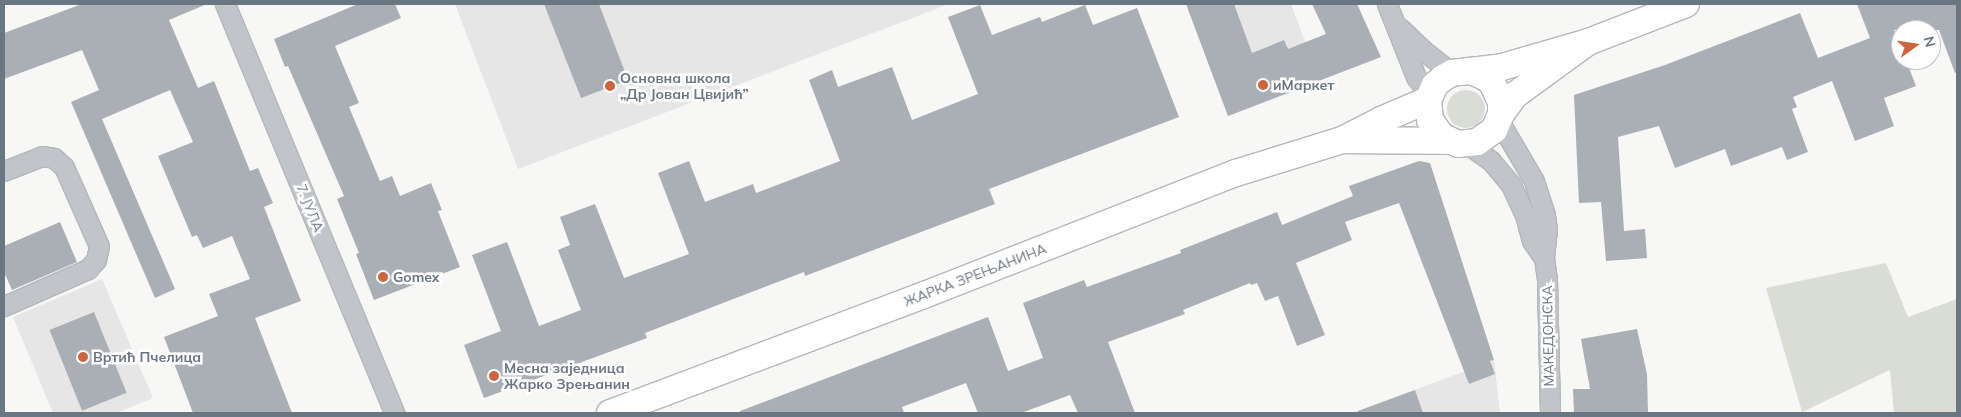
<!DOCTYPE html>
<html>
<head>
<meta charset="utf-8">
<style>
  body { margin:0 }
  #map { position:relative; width:1961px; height:417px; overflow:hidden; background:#f7f7f5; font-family:Mulish,sans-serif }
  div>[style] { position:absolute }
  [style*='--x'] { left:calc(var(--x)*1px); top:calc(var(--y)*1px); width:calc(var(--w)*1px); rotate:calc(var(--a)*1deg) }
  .built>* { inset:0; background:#e5e6e5 }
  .green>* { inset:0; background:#d9ddd6 }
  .round { border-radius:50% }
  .building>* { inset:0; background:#a9afb4; transform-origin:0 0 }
  .roads { filter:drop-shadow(1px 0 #b4b8bc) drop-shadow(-1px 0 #b4b8bc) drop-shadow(0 1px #b4b8bc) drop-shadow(0 -1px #b4b8bc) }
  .minor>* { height:19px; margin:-9.5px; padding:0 9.5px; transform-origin:9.5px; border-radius:9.5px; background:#c1c4c8 }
  .secondary>* { height:26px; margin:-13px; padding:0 13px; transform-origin:13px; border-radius:13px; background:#fff }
  .dots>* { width:14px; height:14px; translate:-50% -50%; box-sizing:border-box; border:2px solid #fff; border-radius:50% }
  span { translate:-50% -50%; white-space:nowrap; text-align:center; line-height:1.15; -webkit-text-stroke:5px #fff; paint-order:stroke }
  .poi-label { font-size:14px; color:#6a7682; font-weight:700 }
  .left { translate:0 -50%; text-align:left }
  .street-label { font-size:14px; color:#6a7682 }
  .frame { position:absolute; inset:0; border:5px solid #6a7682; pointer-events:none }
  .north { position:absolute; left:1891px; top:20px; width:50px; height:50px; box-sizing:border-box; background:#fff; border:1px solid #c3c8cd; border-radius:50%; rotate:76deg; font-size:14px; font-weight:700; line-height:20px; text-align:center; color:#6a7682 }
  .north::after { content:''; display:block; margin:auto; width:18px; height:22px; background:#ce643e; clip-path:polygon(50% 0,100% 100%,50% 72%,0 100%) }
</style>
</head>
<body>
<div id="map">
  <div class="built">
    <div style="clip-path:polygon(455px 4px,949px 4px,518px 169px)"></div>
    <div style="clip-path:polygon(1186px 4px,1291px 4px,1310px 55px,1307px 57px,1317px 83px,1228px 116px)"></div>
    <div style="clip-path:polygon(102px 279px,153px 398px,116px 413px,53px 413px,13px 317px)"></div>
    <div style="clip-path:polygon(1494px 360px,1500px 413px,1352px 413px,1490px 362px)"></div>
  </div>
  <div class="green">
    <div class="round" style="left:1447px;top:90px;width:38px;height:38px"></div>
    <div style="clip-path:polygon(1886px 263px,1908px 317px,1957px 299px,1957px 413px,1894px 413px,1890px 370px,1802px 412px,1766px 288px)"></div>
  </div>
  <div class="building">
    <div style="clip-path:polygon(82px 4px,207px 4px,169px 20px,198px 88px,214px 81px,250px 171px,258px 168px,273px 203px,264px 207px,301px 301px,255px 318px,292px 413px,193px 413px,164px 337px,218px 316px,209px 294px,250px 279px,232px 236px,203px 248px,197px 235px,192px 237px,158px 156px,193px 142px,170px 90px,102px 119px,175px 289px,155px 298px,71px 102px,99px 90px,82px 50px,4px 79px,4px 33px)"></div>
    <div style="clip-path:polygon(358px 4px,395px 4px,401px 18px,335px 46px,359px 103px,349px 107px,380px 181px,392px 176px,400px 196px,431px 183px,442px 210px,438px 211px,460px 267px,374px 300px,356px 254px,359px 253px,337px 199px,344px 196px,288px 66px,285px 67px,274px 39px)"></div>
    <div style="clip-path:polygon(544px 4px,599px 4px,628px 80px,581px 98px)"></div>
    <div style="clip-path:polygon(1186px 4px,1234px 4px,1252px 53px,1284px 40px,1288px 49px,1326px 34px,1312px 4px,1357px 4px,1381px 57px,1228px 116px)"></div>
    <div style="clip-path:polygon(1857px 4px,1957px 4px,1957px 72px,1955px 73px,1939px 30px,1894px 30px,1901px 47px,1901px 60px,1906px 60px,1916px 86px,1884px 98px,1894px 126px,1855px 141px,1832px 81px,1793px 97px,1797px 107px,1792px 109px,1808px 152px,1787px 160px,1782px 147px,1731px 166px,1725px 149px,1675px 168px,1659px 126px,1618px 137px,1624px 231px,1645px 229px,1647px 258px,1606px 261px,1601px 202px,1579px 203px,1574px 95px,1665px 65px,1800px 13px,1818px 58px,1870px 38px)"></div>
    <div style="clip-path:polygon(980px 5px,992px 35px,1040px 17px,1042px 22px,1085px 5px,1093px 25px,1137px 8px,1179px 117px,989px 189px,995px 204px,805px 276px,804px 272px,645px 333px,647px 338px,484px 398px,464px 345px,501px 331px,472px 255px,507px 242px,539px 326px,581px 310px,558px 250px,570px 245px,560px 217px,595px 204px,624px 278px,689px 254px,658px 173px,689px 161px,705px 202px,753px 184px,756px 193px,840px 161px,809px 80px,832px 70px,838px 87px,892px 67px,912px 120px,978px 94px,948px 17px)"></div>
    <div style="clip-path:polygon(1419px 161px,1430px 163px,1494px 360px,1490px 361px,1495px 374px,1469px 384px,1399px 203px,1345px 222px,1352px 240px,1296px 263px,1325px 335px,1297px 346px,1278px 296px,1265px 301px,1257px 283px,1251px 285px,1250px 283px,1183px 310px,1185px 314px,1108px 342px,1135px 413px,1078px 413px,1070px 395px,1021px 413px,978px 413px,966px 383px,902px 407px,904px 413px,740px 413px,740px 411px,988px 317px,1008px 371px,1043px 358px,1023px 303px,1084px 280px,1087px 287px,1181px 253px,1180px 250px,1277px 212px,1282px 225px,1353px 196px,1349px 186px)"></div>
    <div style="clip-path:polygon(60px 222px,77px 262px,12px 290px,4px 272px,4px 246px)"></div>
    <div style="left:94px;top:312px;width:87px;height:48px;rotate:68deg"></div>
    <div style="clip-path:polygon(1637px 329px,1647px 374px,1648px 413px,1574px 413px,1573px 389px,1590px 389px,1581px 339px)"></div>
    <div style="clip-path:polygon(1415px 390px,1423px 413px,1358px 413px,1358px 411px)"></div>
  </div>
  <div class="roads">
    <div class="minor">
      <div style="--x:225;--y:4;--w:443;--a:67.5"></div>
      <div style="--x:1387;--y:4;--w:79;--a:68.3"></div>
      <div style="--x:1416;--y:77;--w:23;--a:52"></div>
      <div style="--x:1400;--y:28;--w:33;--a:44"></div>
      <div style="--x:1424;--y:51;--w:36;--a:38"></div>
      <div style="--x:1499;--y:121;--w:69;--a:59.7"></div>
      <div style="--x:1534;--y:181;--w:36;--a:72"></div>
      <div style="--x:1545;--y:215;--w:14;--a:82"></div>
      <div style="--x:1547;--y:229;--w:29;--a:96"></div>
      <div style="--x:1544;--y:258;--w:22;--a:82"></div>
      <div style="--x:1547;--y:280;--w:133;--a:88.7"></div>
      <div style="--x:1467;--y:144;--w:29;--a:35"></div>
      <div style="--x:1491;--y:161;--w:31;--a:50"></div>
      <div style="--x:1511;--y:185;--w:33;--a:65"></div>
      <div style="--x:1525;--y:215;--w:27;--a:75"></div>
      <div style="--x:1532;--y:241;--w:21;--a:55"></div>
      <div style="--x:4;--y:171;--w:41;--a:-21.5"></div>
      <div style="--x:42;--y:156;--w:12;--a:9"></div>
      <div style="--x:54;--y:158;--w:13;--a:42"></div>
      <div style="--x:64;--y:167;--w:86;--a:66.1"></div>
      <div style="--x:99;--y:246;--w:14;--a:102"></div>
      <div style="--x:96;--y:260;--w:12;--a:132"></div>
      <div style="--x:88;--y:269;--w:92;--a:156.2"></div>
    </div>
    <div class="secondary">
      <div style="--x:1470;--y:71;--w:32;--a:-7"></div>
      <div style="--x:1502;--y:67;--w:90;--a:-16.2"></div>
      <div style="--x:1588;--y:42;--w:105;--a:-21.2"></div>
      <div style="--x:1501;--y:114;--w:12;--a:-90"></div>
      <div style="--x:1501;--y:102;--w:23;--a:-115"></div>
      <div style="--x:1491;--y:81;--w:12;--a:-149"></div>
      <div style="--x:1481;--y:75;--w:12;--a:-160"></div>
      <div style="--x:1470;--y:71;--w:18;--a:174"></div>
      <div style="--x:1452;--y:73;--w:10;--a:151"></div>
      <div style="--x:1443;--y:78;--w:11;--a:139"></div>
      <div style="--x:1435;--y:85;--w:17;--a:115"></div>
      <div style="--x:1428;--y:100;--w:20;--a:84"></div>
      <div style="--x:1430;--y:120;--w:19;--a:55"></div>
      <div style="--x:1441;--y:136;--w:19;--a:25"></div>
      <div style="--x:1458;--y:144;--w:19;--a:-6"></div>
      <div style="--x:1477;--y:142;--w:21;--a:-35"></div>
      <div style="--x:1494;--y:130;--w:17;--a:-66"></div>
      <div style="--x:1501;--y:114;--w:24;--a:-54"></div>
      <div style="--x:1515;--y:95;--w:90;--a:-36"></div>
      <div style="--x:1345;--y:140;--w:105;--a:0.5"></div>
      <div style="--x:610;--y:413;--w:335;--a:-20.6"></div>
      <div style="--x:924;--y:295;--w:335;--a:-21.4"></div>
      <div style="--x:1236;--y:173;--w:111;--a:-17.3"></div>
      <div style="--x:1342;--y:140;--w:44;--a:-27.1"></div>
      <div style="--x:1381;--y:120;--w:51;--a:-23.1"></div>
    </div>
  </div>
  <div class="dots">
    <div style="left:1263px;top:85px;background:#ce643e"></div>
    <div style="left:610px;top:86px;background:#ce643e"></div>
    <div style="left:383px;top:277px;background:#ce643e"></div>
    <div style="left:83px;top:357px;background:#ce643e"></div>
    <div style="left:494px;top:376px;background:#ce643e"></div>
  </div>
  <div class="poi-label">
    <span class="left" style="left:620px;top:86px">Основна школа<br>„Др Јован Цвијић”</span>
    <span class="left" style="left:1273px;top:85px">иМаркет</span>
    <span class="left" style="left:393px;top:277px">Gomex</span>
    <span class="left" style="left:93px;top:357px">Вртић Пчелица</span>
    <span class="left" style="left:504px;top:376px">Месна заједница<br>Жарко Зрењанин</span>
  </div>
  <div class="street-label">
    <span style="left:310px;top:208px;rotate:68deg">7. ЈУЛА</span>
    <span style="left:975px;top:275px;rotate:-21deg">ЖАРКА ЗРЕЊАНИНА</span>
    <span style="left:1548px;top:336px;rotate:-91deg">МАКЕДОНСКА</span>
  </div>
  <div class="frame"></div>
  <div class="north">N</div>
</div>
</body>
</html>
